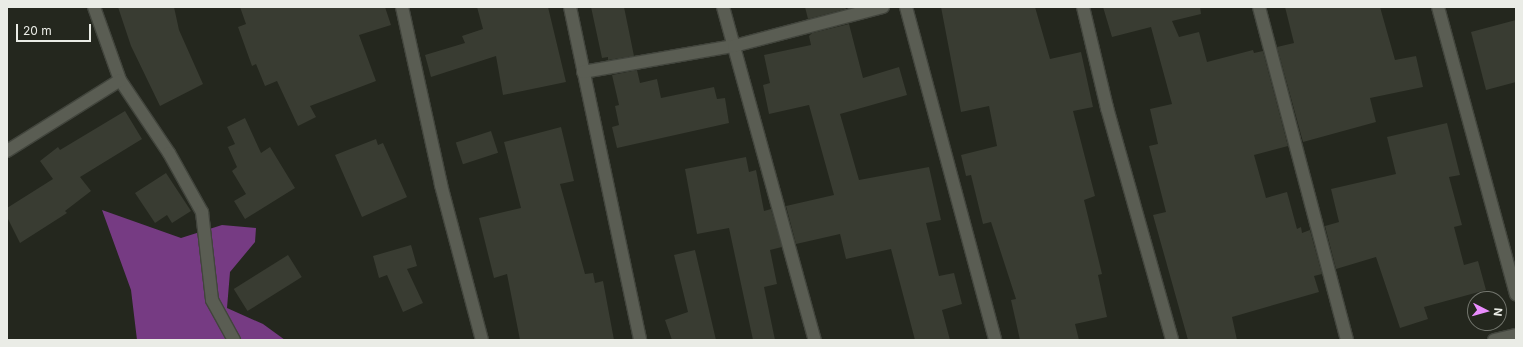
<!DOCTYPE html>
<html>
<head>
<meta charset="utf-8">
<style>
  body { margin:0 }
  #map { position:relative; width:1523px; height:347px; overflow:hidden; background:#24271e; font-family:Inter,sans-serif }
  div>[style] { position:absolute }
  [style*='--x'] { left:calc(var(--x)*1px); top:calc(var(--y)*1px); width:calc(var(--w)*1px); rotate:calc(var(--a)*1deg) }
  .forest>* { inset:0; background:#763b83 }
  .building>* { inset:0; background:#393c32; transform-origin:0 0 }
  .roads { filter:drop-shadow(1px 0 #42453d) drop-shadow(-1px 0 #42453d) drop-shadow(0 1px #42453d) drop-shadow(0 -1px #42453d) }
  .minor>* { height:12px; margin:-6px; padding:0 6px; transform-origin:6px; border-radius:6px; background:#5a5d53 }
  span { translate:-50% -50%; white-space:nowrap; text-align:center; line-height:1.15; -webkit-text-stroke:4px #24271e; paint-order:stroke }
  .frame { position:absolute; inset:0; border:8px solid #eaece6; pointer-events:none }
  .north { position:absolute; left:1467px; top:291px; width:40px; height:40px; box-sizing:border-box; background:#24271e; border:1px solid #73766e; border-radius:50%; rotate:96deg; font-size:11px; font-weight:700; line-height:16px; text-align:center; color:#eaece6 }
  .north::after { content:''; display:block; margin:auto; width:14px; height:18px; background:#ea8dfd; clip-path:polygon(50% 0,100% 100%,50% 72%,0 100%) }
  .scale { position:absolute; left:16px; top:24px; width:75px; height:18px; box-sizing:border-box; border:2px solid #eaece6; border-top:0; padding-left:5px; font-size:12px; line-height:14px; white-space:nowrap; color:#eaece6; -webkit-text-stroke:3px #24271e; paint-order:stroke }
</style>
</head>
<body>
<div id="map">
  <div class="forest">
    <div style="clip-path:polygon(102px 210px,181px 238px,222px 225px,256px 228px,255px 242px,230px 272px,227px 308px,263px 324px,285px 340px,137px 340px,131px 290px)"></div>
  </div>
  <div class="building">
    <div style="clip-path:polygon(118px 7px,174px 7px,179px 30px,203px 84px,160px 106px,131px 46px)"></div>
    <div style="clip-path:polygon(240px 7px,385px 7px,391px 25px,359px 35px,376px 81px,310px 106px,316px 117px,298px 126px,277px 81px,265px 86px,256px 64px,252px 66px,238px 27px,246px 24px)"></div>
    <div style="clip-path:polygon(477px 7px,548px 7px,566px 82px,503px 95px,496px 56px,431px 77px,425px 55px,465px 43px,462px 36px,483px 29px)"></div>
    <div style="clip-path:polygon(591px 7px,624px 7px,634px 56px,608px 60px,608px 57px,602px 58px)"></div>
    <div style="clip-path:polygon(805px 7px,845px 7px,846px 9px,808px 19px)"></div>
    <div style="clip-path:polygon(941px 7px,1035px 7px,1050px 59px,1081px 52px,1093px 107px,1073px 111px,1095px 196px,1084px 200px,1102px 274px,1098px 275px,1107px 317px,1075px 324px,1079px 340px,1020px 340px,1011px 300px,1016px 299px,991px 222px,983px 224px,971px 175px,966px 176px,961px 155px,997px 146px,989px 106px,961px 112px)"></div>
    <div style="clip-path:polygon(1103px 7px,1200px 7px,1201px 14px,1172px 21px,1179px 37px,1199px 32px,1207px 62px,1253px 50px,1254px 53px,1263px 51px,1288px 146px,1254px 155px,1266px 198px,1287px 192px,1297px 229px,1301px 227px,1302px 233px,1310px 230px,1322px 274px,1314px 276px,1319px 292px,1232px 317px,1237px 340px,1188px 340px,1153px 215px,1166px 212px,1149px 146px,1158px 144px,1150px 109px,1172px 104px,1151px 27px,1112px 37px)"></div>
    <div style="clip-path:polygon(1285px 7px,1380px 7px,1395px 60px,1416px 56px,1423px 87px,1370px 98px,1376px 122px,1303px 142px,1277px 47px,1294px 43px)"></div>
    <div style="clip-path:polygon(1516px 20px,1516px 82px,1486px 90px,1471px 32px)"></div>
    <div style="clip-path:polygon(849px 24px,863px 78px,899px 67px,907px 95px,840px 114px,859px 180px,929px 167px,941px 220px,926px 223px,939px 276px,954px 273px,962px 304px,942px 310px,950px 340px,915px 340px,891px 249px,846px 259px,840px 234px,796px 244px,786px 206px,834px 195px,809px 105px,769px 114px,763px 85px,770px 83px,764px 55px,811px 45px,809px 36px,812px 33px)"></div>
    <div style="clip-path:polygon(637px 70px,640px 83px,657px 79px,661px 98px,714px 87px,717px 99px,725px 98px,729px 123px,617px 148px,612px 127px,619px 125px,615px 106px,619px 105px,612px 75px)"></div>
    <div style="clip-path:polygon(125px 111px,142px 139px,80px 177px,91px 191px,65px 211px,67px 213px,20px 243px,7px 217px,7px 208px,53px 179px,40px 161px,58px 147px,60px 150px)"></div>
    <div style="clip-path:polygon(245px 118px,261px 153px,270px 147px,295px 188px,245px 219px,234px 201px,246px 194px,232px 171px,237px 167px,228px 147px,235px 144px,227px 127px)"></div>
    <div style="clip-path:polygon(1447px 123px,1460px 175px,1449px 177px,1462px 225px,1454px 227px,1464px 265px,1478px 261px,1486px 290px,1424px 307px,1428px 319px,1400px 328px,1376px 257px,1336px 269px,1325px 226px,1339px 222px,1331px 189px,1396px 174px,1387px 137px)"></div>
    <div style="clip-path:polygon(561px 127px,574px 181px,560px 184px,585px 274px,593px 273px,595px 283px,603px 281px,614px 340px,520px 340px,507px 274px,494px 278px,479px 218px,521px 208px,504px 142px)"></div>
    <div style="left:491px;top:131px;width:23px;height:37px;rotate:72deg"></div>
    <div style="clip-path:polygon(376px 139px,378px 145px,383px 143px,407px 197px,362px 217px,335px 155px)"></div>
    <div style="clip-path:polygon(746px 157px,749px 172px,756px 170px,764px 211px,771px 209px,782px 247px,770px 250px,777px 284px,764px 287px,775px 340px,753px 340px,729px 228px,697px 234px,685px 169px)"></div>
    <div style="clip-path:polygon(166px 173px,191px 211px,172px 223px,167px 215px,155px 223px,135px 193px)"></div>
    <div style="clip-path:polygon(411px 245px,417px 266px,407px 269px,423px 303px,403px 312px,387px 275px,379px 278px,373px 256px)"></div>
    <div style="clip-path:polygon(695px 250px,716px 340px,672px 340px,665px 320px,688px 312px,674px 255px)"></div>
    <div style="left:288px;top:255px;width:26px;height:64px;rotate:58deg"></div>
  </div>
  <div class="roads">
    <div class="minor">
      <div style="--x:94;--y:7;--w:77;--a:70.4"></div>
      <div style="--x:120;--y:80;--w:88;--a:56.1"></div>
      <div style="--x:169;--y:153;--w:68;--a:60.8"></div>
      <div style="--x:202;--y:212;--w:89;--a:83.5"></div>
      <div style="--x:212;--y:300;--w:46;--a:61.2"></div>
      <div style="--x:402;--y:7;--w:182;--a:77.6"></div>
      <div style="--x:441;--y:185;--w:160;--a:75.2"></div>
      <div style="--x:570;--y:7;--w:340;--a:78.1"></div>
      <div style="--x:723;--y:7;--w:345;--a:74.6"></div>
      <div style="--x:906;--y:7;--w:345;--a:75"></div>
      <div style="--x:1083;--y:7;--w:104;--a:76.6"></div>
      <div style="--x:1107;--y:108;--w:241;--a:74.3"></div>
      <div style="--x:1259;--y:7;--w:344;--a:75.2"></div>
      <div style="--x:1438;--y:7;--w:298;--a:74.8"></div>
      <div style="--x:583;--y:72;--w:153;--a:-9.8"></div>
      <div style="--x:734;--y:46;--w:154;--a:-14.7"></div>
      <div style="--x:7;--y:151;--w:133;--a:-32.1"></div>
      <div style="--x:1494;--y:340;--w:23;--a:-13"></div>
    </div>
  </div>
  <div class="frame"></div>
  <div class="north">N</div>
  <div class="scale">20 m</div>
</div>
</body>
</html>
